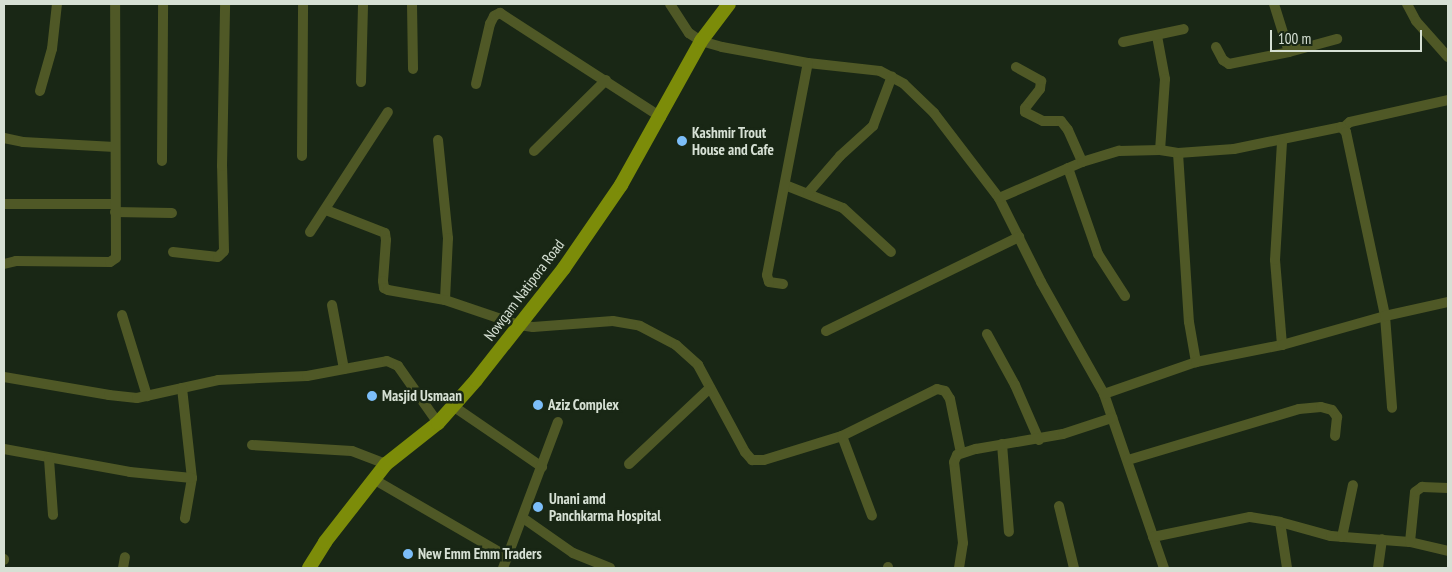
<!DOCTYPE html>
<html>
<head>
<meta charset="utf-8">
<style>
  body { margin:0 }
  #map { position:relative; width:1452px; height:572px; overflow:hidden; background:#192715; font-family:"PT Sans Narrow",sans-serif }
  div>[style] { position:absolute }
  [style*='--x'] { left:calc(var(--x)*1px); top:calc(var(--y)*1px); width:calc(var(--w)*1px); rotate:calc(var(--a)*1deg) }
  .minor>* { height:10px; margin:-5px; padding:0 5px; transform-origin:5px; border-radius:5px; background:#4f5826 }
  .primary>* { height:14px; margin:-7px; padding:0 7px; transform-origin:7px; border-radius:7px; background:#7c8c09 }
  .dots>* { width:14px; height:14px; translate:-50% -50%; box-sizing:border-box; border:2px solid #192715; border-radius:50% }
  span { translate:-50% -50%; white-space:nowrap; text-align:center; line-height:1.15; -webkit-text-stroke:5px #192715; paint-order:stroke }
  .poi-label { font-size:15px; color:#d6e0d4; font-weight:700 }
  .left { translate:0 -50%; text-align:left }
  .street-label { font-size:15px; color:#d6e0d4 }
  .frame { position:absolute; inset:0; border:5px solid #d6e0d4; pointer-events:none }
  .scale { position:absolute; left:1270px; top:30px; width:152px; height:22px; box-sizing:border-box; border:2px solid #d6e0d4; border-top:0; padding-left:6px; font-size:15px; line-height:18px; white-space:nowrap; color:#d6e0d4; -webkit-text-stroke:4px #192715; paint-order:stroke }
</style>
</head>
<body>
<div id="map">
  <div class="minor">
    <div style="--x:412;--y:4;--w:65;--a:89.1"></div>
    <div style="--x:670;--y:4;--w:35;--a:57"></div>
    <div style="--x:689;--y:33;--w:14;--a:34"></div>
    <div style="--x:701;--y:41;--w:22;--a:16"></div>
    <div style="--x:722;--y:47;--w:87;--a:10.5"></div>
    <div style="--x:808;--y:63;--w:72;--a:6.3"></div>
    <div style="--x:880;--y:71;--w:27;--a:28"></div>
    <div style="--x:904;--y:84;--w:42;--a:44"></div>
    <div style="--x:934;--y:113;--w:107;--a:52.6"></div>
    <div style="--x:999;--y:198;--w:94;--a:63.4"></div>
    <div style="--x:1041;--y:282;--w:129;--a:60.6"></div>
    <div style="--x:1104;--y:394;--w:184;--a:71"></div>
    <div style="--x:1274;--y:4;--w:50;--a:72.6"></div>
    <div style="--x:1407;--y:4;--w:19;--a:62"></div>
    <div style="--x:1416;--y:21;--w:48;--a:48.4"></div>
    <div style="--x:1157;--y:36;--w:44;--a:79.5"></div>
    <div style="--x:1165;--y:79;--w:71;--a:94"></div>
    <div style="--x:1123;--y:42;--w:62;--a:-12"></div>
    <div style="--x:1216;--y:47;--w:15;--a:62"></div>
    <div style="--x:1223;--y:60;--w:7;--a:34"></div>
    <div style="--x:1229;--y:64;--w:61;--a:-11.3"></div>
    <div style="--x:1289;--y:52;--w:50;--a:-15.2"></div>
    <div style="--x:1016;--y:67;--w:29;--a:29"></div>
    <div style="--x:1041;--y:81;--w:8;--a:97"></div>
    <div style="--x:1040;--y:89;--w:24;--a:128"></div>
    <div style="--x:1025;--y:108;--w:4;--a:90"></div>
    <div style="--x:1025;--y:112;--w:20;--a:27"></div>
    <div style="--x:1043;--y:121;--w:18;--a:0"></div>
    <div style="--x:1061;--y:121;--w:11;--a:52"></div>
    <div style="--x:1068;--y:130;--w:35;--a:66"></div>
    <div style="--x:361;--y:82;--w:78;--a:-88.5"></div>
    <div style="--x:476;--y:84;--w:62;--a:-76.9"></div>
    <div style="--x:490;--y:24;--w:9;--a:-63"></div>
    <div style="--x:494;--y:16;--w:7;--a:-27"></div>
    <div style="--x:500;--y:13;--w:192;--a:32.9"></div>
    <div style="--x:40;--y:91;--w:44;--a:-74.1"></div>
    <div style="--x:52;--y:49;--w:45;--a:-83.7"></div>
    <div style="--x:1343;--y:128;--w:9;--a:-41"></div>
    <div style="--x:1350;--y:122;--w:100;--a:-12.7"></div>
    <div style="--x:4;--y:138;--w:19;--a:12"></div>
    <div style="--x:23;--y:142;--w:92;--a:3.1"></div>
    <div style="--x:438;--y:140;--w:99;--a:84.2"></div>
    <div style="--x:448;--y:238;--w:62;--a:92.8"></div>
    <div style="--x:534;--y:151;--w:101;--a:-44.6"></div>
    <div style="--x:1178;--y:153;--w:169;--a:86.3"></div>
    <div style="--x:1189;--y:322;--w:41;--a:80.1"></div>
    <div style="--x:302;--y:156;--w:152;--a:-89.6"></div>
    <div style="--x:162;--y:161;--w:157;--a:-89.6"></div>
    <div style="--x:1068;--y:168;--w:91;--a:70.8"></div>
    <div style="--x:1098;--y:254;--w:50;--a:57.3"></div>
    <div style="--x:785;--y:185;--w:62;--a:21.6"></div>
    <div style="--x:843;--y:208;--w:65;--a:42.5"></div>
    <div style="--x:808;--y:193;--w:49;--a:-49.1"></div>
    <div style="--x:840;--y:156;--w:45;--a:-42.3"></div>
    <div style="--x:873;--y:126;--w:53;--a:-69.2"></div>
    <div style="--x:999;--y:198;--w:90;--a:-23.4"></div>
    <div style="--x:1082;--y:162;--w:39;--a:-17"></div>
    <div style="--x:1119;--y:151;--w:41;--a:-1.4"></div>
    <div style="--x:1160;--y:150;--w:18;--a:9"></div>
    <div style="--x:1178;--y:153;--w:56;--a:-4.1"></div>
    <div style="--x:1234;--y:149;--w:109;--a:-11.6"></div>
    <div style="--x:1341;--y:127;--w:7;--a:45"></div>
    <div style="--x:1346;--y:132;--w:188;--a:78"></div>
    <div style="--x:1385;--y:316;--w:92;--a:85.6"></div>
    <div style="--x:4;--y:204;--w:111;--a:0"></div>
    <div style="--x:326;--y:210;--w:63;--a:21.3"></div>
    <div style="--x:385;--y:233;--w:7;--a:82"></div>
    <div style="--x:386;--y:240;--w:41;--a:94.2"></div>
    <div style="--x:383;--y:281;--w:7;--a:82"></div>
    <div style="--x:384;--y:288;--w:4;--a:27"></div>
    <div style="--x:388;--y:290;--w:58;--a:10"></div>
    <div style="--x:445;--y:300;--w:78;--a:18.7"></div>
    <div style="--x:519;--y:325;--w:14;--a:8"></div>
    <div style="--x:533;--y:327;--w:80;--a:-4.3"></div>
    <div style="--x:613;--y:321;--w:27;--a:10"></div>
    <div style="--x:640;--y:326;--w:41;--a:27.8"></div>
    <div style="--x:676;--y:345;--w:30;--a:42"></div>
    <div style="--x:698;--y:365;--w:99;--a:61.6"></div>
    <div style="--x:745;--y:452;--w:11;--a:49"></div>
    <div style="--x:752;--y:460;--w:12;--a:0"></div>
    <div style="--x:764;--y:460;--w:82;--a:-17.1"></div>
    <div style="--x:842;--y:436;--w:106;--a:-26.3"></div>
    <div style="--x:937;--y:389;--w:8;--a:14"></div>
    <div style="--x:945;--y:391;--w:9;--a:58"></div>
    <div style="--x:950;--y:399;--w:55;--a:78.5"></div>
    <div style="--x:115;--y:212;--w:57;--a:1"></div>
    <div style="--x:310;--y:232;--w:143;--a:-57"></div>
    <div style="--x:173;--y:252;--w:45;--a:6.3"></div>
    <div style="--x:218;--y:257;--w:8;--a:-45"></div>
    <div style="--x:224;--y:251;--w:85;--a:-91.3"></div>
    <div style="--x:222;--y:166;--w:162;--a:-88.9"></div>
    <div style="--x:4;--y:264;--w:12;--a:-14"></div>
    <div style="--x:16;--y:261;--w:94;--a:0.6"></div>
    <div style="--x:110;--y:262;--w:7;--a:-34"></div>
    <div style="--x:116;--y:258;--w:254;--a:-90.2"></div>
    <div style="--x:783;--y:284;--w:14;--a:-172"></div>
    <div style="--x:769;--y:282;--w:7;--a:-106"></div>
    <div style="--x:767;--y:275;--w:216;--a:-79.1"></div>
    <div style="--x:332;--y:305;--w:65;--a:79.4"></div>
    <div style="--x:122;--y:315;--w:85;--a:72.8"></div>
    <div style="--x:826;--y:331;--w:215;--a:-26"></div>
    <div style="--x:987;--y:334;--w:58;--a:61.2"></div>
    <div style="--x:1015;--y:385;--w:60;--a:66.4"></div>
    <div style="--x:1282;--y:345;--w:85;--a:-94.7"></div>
    <div style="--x:1275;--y:260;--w:119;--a:-86.6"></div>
    <div style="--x:4;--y:377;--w:107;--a:9.7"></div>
    <div style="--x:109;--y:395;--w:28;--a:6"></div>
    <div style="--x:137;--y:398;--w:83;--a:-12.5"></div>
    <div style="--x:218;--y:380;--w:89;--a:-2.6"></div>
    <div style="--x:307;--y:376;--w:81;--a:-10.6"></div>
    <div style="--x:387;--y:361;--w:12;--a:24"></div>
    <div style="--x:398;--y:366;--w:70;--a:54.9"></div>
    <div style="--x:182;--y:388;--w:91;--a:83.7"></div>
    <div style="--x:192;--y:478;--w:41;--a:99.9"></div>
    <div style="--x:1104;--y:394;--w:97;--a:-19.2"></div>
    <div style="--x:1196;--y:362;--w:88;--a:-11.2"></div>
    <div style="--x:1282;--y:345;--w:107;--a:-15.7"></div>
    <div style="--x:1385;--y:316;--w:65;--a:-12.5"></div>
    <div style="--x:453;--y:406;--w:108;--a:34.4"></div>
    <div style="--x:842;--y:436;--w:85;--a:69.4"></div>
    <div style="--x:1002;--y:444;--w:88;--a:85.5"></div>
    <div style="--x:252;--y:445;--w:100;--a:3.4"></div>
    <div style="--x:352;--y:451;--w:36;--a:21"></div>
    <div style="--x:4;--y:449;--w:128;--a:10.3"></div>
    <div style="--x:130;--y:472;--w:62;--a:5.5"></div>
    <div style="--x:49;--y:459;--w:56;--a:85.9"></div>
    <div style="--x:1128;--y:460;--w:178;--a:-16.6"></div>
    <div style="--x:1299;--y:409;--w:22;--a:-5"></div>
    <div style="--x:1321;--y:407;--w:11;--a:15"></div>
    <div style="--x:1332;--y:410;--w:9;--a:54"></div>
    <div style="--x:1337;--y:417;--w:19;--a:96"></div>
    <div style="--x:629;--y:464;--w:111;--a:-43.2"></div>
    <div style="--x:375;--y:480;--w:154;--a:30.1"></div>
    <div style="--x:1059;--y:506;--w:64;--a:76.4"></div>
    <div style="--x:523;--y:518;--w:61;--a:35"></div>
    <div style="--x:573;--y:553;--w:40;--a:22"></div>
    <div style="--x:1280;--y:522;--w:47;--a:81.3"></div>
    <div style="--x:1153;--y:537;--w:99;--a:-11.7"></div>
    <div style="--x:1250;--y:517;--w:30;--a:9"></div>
    <div style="--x:1280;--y:522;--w:53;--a:15.4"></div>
    <div style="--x:1331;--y:536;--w:79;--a:4.3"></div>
    <div style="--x:1410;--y:542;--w:39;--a:13"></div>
    <div style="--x:1342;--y:537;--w:53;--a:-78.1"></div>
    <div style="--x:1410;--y:542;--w:50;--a:-84.3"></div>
    <div style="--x:1415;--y:492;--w:9;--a:-36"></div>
    <div style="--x:1422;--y:487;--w:26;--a:2"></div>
    <div style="--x:4;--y:560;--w:1;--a:-90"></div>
    <div style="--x:123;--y:568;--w:11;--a:-80"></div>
    <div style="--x:503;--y:568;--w:156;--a:-69.4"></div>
    <div style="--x:888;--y:568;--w:1;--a:-90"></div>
    <div style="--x:959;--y:568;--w:25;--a:-81"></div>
    <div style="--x:963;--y:543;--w:81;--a:-96.3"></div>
    <div style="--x:954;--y:462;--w:8;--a:-67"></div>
    <div style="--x:957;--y:455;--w:20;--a:-18"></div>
    <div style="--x:976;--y:449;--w:88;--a:-9.8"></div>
    <div style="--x:1063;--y:434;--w:52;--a:-18.1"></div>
    <div style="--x:1378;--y:568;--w:29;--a:-82"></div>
  </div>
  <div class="primary">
    <div style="--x:309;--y:568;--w:31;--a:-58"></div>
    <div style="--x:325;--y:542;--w:99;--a:-52"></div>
    <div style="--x:386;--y:464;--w:66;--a:-38.3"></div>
    <div style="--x:438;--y:423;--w:57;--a:-48.5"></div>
    <div style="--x:476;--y:380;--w:142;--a:-51.8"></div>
    <div style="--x:564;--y:268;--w:101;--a:-55.5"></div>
    <div style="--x:621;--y:185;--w:165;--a:-60.9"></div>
    <div style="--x:701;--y:41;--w:46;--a:-52.9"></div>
  </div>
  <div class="dots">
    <div style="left:682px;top:141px;background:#7cbef9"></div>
    <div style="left:372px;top:396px;background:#7cbef9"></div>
    <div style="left:538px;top:405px;background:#7cbef9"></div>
    <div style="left:538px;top:507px;background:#7cbef9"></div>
    <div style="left:408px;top:554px;background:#7cbef9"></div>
  </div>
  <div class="poi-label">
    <span class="left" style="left:692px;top:141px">Kashmir Trout<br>House and Cafe</span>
    <span class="left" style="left:382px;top:396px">Masjid Usmaan</span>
    <span class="left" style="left:548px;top:405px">Aziz Complex</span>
    <span class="left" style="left:549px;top:507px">Unani amd<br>Panchkarma Hospital</span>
    <span class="left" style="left:418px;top:554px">New Emm Emm Traders</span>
  </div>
  <div class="street-label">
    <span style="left:524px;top:290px;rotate:-53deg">Nowgam Natipora Road</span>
  </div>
  <div class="frame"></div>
  <div class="scale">100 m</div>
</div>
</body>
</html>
